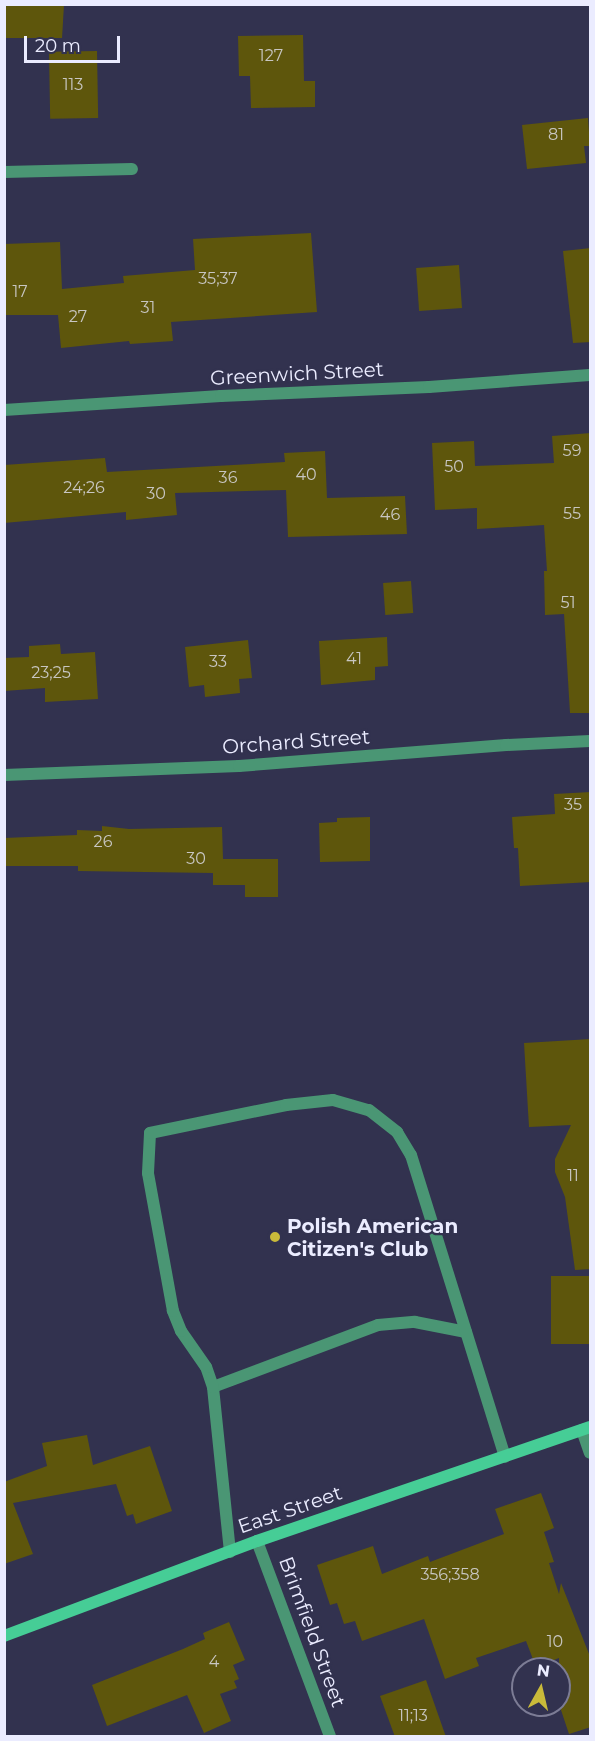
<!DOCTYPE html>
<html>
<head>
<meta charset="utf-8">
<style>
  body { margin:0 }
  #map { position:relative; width:595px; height:1741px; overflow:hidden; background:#32324f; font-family:Montserrat,sans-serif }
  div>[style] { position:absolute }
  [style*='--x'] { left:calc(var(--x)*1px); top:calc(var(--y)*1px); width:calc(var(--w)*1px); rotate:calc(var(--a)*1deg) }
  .building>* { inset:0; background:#5e560c; transform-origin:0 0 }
  .lane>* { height:12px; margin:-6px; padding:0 6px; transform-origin:6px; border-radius:6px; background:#4a9674 }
  .street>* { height:12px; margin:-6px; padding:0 6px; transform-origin:6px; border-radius:6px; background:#4a9674 }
  .secondary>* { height:12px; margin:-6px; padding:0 6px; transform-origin:6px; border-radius:6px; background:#46cd96 }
  .dots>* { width:16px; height:16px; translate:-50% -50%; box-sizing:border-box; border:3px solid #32324f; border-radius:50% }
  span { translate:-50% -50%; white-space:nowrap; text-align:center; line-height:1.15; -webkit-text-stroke:4.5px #32324f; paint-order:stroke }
  .number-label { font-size:16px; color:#c8c6c2 }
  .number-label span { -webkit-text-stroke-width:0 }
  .street-label { font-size:20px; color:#ebecff }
  .poi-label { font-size:20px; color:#ebecff; font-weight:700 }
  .left { translate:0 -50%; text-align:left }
  .frame { position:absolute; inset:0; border:6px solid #ebecff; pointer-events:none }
  .north { position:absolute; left:511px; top:1657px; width:60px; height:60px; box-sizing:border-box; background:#32324f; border:2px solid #7c7c95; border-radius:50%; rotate:8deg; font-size:16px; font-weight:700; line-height:24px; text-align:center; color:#ebecff }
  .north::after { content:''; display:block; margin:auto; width:21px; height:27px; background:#c9ba3a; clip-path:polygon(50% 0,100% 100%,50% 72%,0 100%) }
  .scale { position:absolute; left:24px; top:36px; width:96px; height:27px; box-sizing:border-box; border:3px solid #ebecff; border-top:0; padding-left:8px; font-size:18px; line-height:21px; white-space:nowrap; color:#ebecff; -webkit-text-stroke:4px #32324f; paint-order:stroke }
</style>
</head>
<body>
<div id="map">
  <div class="building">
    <div style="clip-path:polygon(34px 4px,64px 5px,62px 38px,4px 38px,4px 5px)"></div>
    <div style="clip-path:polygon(303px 35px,304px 81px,315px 81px,315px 107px,251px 108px,250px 76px,239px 76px,238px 36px)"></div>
    <div style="left:97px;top:51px;width:67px;height:48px;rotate:89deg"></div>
    <div style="clip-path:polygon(588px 118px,590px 146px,584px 146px,586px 163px,527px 169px,522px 125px)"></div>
    <div style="clip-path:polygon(311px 233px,317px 312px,171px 322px,173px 341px,130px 344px,129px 341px,61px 348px,58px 315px,4px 315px,4px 244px,60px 242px,62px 289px,124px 283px,123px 276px,195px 270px,193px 239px)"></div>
    <div style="clip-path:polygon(591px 248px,591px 342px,573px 343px,563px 251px)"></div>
    <div style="left:459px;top:265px;width:43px;height:43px;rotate:86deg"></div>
    <div style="clip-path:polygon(591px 433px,591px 713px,570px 713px,564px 614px,545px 615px,544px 571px,547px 571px,544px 525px,477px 529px,477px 508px,435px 510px,432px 443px,474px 441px,475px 466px,554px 463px,552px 436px)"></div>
    <div style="clip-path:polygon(325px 451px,327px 498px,405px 496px,407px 534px,288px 537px,286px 490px,175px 493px,177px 515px,126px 520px,126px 512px,4px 523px,4px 465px,105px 458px,107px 472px,285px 462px,284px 453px)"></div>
    <div style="left:411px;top:581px;width:32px;height:28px;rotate:86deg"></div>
    <div style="clip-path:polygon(387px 637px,388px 666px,375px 667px,375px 680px,321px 685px,319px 641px)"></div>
    <div style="clip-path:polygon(248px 640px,252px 678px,239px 679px,240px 693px,205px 697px,204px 685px,189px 687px,185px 647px)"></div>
    <div style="clip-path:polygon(60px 644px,61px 654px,95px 652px,98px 699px,45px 702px,45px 688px,4px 691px,4px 658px,29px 657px,29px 646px)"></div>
    <div style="clip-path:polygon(591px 792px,591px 882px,520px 886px,518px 848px,514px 848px,512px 817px,555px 814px,554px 794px)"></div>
    <div style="clip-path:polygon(370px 817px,370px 861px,320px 862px,319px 823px,337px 822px,337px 818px)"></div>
    <div style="clip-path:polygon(102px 826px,129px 829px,222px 827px,223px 859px,278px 859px,278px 897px,245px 897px,245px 885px,213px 885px,213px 873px,78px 871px,78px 866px,4px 866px,4px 838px,77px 835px,77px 830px,102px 831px)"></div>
    <div style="clip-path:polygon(591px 1039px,591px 1269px,575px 1270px,565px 1197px,555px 1172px,555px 1159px,571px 1125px,529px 1127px,524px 1043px)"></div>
    <div style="left:591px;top:1276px;width:68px;height:40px;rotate:90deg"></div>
    <div style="clip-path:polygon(87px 1435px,93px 1465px,150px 1446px,172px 1511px,136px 1524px,133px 1514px,127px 1516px,116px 1484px,13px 1503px,33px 1554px,4px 1564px,4px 1482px,47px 1466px,42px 1443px)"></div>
    <div style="clip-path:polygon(541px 1493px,554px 1528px,544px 1532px,554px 1562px,549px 1563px,559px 1594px,561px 1583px,591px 1659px,591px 1727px,569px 1734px,559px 1704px,559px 1658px,536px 1667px,526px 1641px,476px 1658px,479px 1666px,445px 1679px,424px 1619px,362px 1641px,355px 1621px,344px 1624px,337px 1603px,330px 1605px,317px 1565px,373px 1546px,382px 1574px,428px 1556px,430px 1562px,504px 1534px,495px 1509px)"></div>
    <div style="clip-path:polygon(229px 1622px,245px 1660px,233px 1665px,239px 1679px,234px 1681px,237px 1688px,220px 1694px,231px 1721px,204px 1733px,187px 1695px,107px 1726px,92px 1685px,183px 1649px,205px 1639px,203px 1633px)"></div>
    <div style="clip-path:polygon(426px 1680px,446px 1737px,395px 1737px,380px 1696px)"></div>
  </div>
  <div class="lane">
    <div style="--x:213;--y:1387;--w:176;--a:-20.6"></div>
    <div style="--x:378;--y:1325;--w:37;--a:-5"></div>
    <div style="--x:415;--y:1322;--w:52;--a:11.1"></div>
    <div style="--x:230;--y:1552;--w:166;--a:-95.9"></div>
    <div style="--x:213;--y:1387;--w:21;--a:-109"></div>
    <div style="--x:206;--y:1367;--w:44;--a:-124.8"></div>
    <div style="--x:181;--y:1331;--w:22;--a:-112"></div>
    <div style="--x:173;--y:1311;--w:140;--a:-100.3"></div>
    <div style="--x:148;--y:1173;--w:40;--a:-87.1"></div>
    <div style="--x:150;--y:1133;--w:139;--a:-11.6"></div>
    <div style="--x:286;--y:1105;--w:47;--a:-6.1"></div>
    <div style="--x:333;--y:1100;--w:37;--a:16"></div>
    <div style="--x:369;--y:1110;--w:36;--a:38"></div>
    <div style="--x:397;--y:1132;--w:27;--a:59"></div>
    <div style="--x:411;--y:1155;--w:316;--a:72.7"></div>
  </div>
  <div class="street">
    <div style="--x:4;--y:172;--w:128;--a:-1.3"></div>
    <div style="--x:4;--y:410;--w:217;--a:-3.7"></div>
    <div style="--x:221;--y:396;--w:208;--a:-2.5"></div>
    <div style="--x:429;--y:387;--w:161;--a:-4.3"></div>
    <div style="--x:4;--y:775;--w:235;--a:-2.2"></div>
    <div style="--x:239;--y:766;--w:268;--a:-4.5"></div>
    <div style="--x:506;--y:745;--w:84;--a:-2.7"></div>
    <div style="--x:582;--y:1430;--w:24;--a:71"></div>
    <div style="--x:257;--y:1541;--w:208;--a:69.5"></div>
  </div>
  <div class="secondary">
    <div style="--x:4;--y:1636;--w:270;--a:-20.6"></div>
    <div style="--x:257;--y:1541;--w:352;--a:-18.9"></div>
  </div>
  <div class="dots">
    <div style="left:275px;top:1237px;background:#c9ba3a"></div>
  </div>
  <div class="number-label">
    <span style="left:271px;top:56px">127</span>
    <span style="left:73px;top:85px">113</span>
    <span style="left:556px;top:135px">81</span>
    <span style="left:218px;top:279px">35;37</span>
    <span style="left:20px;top:292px">17</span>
    <span style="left:148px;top:308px">31</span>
    <span style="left:78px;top:317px">27</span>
    <span style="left:572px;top:451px">59</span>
    <span style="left:454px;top:467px">50</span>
    <span style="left:306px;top:475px">40</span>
    <span style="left:228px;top:478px">36</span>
    <span style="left:84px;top:488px">24;26</span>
    <span style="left:156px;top:494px">30</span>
    <span style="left:572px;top:514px">55</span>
    <span style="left:390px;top:515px">46</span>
    <span style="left:568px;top:603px">51</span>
    <span style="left:354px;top:659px">41</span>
    <span style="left:218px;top:662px">33</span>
    <span style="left:51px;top:673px">23;25</span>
    <span style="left:573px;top:805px">35</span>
    <span style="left:103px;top:842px">26</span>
    <span style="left:196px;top:859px">30</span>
    <span style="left:573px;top:1176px">11</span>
    <span style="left:450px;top:1575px">356;358</span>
    <span style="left:555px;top:1642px">10</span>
    <span style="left:214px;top:1662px">4</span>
    <span style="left:413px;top:1716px">11;13</span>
  </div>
  <div class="street-label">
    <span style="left:297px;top:374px;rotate:-3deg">Greenwich Street</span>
    <span style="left:296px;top:742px;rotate:-4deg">Orchard Street</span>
    <span style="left:290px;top:1510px;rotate:-19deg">East Street</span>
    <span style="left:312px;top:1632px;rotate:70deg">Brimfield Street</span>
  </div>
  <div class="poi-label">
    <span class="left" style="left:287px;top:1238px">Polish American<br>Citizen's Club</span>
  </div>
  <div class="frame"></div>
  <div class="north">N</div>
  <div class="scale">20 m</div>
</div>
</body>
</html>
